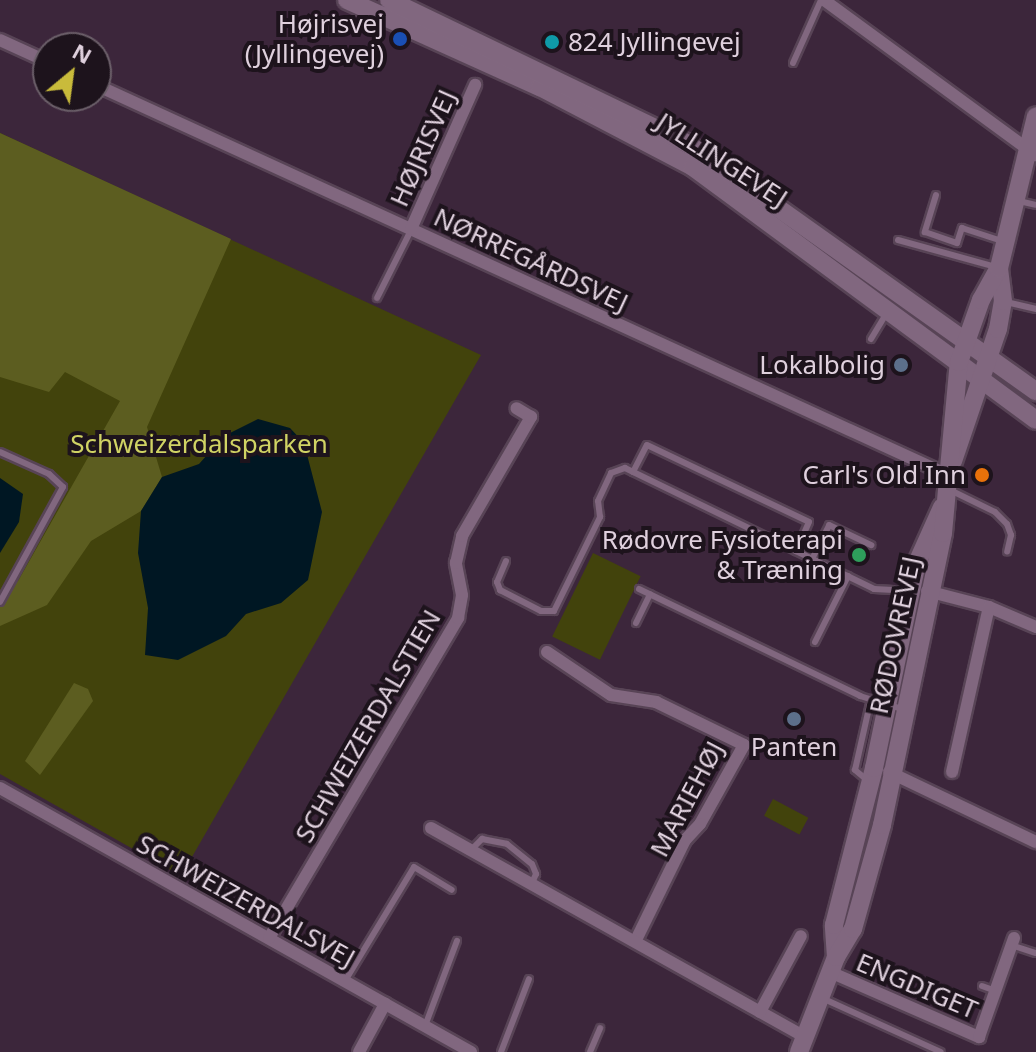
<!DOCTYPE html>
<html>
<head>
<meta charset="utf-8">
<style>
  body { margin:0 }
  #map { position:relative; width:1036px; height:1052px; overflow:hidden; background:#3c263b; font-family:"Noto Sans",sans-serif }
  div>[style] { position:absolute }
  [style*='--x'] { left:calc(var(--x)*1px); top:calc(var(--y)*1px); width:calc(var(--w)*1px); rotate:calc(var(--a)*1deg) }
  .green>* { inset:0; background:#42430c; transform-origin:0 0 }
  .forest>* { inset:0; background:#5c5d20 }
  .water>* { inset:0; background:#001723 }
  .roads { filter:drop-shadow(2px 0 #584456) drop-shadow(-2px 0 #584456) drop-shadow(0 2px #584456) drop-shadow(0 -2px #584456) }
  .lane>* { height:6px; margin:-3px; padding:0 3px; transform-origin:3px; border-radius:3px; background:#81677f }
  .street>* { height:12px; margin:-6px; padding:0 6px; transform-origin:6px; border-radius:6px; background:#81677f }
  .secondary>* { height:18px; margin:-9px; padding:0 9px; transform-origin:9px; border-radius:9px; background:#81677f }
  .dots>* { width:22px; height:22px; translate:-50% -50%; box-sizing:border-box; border:4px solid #1d131c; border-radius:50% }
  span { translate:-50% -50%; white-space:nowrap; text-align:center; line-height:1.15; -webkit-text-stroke:8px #1d131c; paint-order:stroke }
  .poi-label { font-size:26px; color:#dfd0dd }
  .right { translate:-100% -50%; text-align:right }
  .left { translate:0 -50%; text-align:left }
  .street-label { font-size:26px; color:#dfd0dd }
  .park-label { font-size:26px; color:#d0d364 }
  .north { position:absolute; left:32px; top:32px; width:80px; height:80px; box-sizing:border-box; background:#1d131c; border:2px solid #6b5f69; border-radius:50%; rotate:29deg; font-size:22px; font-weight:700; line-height:32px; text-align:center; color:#dfd0dd }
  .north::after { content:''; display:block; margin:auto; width:28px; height:36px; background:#c9bb3b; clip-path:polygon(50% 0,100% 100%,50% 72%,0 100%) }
</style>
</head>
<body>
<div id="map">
  <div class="green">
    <div style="clip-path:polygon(0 133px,481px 355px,181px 876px,0 774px)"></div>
    <div style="left:593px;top:553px;width:53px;height:93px;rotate:26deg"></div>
    <div style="left:773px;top:799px;width:40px;height:19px;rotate:28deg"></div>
  </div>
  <div class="forest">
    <div style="clip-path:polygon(0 133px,231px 239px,147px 427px,162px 477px,141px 511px,91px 541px,47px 605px,0 626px,0 592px,18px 581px,120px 401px,65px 372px,49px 392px,0 377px)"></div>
    <div style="clip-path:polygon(74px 683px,88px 689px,93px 701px,40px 775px,25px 761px)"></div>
  </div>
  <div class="water">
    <div style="clip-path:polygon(258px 419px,290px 428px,304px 443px,322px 512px,308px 580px,281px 603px,246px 614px,226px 636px,178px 660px,145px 655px,148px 608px,138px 553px,141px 511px,162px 477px,199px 464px,224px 436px)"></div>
    <div style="clip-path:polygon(0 478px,23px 494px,19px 522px,0 553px)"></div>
  </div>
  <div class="roads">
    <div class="lane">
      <div style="--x:793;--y:63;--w:69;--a:-66"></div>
      <div style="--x:936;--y:195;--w:39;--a:107"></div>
      <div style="--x:925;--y:232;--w:34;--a:19"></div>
      <div style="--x:957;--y:243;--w:16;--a:-72"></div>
      <div style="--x:962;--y:228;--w:42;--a:18"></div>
      <div style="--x:1019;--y:201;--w:17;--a:13"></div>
      <div style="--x:898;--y:240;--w:102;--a:15.4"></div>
      <div style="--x:377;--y:298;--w:76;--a:-63.4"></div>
      <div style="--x:1006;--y:302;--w:31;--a:13"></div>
      <div style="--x:871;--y:339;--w:31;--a:-59"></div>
      <div style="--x:0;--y:452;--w:54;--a:24.2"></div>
      <div style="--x:49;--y:474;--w:19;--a:43"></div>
      <div style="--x:63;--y:487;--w:131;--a:118.7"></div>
      <div style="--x:633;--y:472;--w:30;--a:-63"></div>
      <div style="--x:647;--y:445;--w:179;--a:25.4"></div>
      <div style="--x:809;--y:522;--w:32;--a:114"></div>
      <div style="--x:948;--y:489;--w:52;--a:26.1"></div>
      <div style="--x:995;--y:512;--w:17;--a:45"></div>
      <div style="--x:1007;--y:524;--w:12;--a:70"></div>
      <div style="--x:1011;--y:535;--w:17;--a:103"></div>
      <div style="--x:812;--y:559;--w:38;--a:-63"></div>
      <div style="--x:829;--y:525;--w:47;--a:25.5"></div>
      <div style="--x:506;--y:561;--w:23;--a:113"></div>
      <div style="--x:497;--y:582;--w:9;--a:69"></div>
      <div style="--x:500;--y:590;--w:46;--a:27.1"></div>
      <div style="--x:541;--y:611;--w:13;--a:0"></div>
      <div style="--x:554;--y:611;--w:105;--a:-63.9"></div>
      <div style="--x:600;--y:517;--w:16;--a:-97"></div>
      <div style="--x:598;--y:501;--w:31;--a:-65"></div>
      <div style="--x:611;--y:473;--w:15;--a:-20"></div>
      <div style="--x:625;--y:468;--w:277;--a:25.9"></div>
      <div style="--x:874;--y:589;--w:34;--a:3"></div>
      <div style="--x:639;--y:589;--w:246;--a:25.8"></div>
      <div style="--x:860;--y:696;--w:47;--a:17.3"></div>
      <div style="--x:636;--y:623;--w:32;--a:-64"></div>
      <div style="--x:815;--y:642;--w:74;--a:-63.4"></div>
      <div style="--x:867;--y:780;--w:16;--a:-140"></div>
      <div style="--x:855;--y:770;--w:73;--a:-77.3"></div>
      <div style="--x:471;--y:850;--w:16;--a:-45"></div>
      <div style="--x:482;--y:839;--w:25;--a:11"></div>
      <div style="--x:507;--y:844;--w:32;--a:39"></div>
      <div style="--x:532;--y:864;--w:11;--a:68"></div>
      <div style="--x:536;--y:874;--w:10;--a:114"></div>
      <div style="--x:1011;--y:945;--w:26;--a:18"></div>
      <div style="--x:345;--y:981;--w:133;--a:-58.8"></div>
      <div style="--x:414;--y:867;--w:44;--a:31.2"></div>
      <div style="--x:982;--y:986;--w:15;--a:20"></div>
      <div style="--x:824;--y:999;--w:128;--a:24.4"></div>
      <div style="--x:425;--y:1026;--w:91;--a:-69.4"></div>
      <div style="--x:501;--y:1052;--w:78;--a:-69"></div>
      <div style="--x:590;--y:1052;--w:26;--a:-67"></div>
    </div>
    <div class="street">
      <div style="--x:824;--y:0;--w:263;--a:36.2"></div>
      <div style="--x:0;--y:40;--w:53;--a:24.6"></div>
      <div style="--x:96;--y:85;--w:937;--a:24.6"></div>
      <div style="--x:411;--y:229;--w:158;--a:-66"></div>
      <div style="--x:927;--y:591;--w:64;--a:14.5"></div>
      <div style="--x:989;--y:607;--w:51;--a:23.1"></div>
      <div style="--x:547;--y:652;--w:77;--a:33.9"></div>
      <div style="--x:611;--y:695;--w:46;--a:8.8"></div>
      <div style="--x:656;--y:702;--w:98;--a:26"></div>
      <div style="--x:744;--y:745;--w:90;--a:119.1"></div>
      <div style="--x:700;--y:824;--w:22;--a:133"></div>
      <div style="--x:685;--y:840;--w:111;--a:116.1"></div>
      <div style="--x:889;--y:772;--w:163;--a:25.5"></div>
      <div style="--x:952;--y:772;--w:169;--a:-77.4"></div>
      <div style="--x:0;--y:788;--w:540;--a:29.27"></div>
      <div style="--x:431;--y:828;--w:428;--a:29.2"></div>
      <div style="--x:269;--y:938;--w:372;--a:-59.4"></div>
      <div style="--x:458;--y:618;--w:23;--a:-80"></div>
      <div style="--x:462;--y:595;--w:33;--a:-101"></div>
      <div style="--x:456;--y:563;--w:28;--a:-77"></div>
      <div style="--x:462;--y:536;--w:138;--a:-59.9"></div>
      <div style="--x:531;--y:417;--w:17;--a:-149"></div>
      <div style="--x:830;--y:972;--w:163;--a:23.6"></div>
      <div style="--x:979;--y:1037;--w:105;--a:-70.5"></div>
      <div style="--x:760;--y:1012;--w:86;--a:-61.7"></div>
      <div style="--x:359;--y:1052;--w:55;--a:-61.6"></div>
    </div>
    <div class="secondary">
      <div style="--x:347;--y:0;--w:212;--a:24.3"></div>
      <div style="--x:540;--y:87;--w:173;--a:27.6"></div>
      <div style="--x:693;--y:167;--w:426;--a:36.4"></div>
      <div style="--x:389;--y:0;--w:332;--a:25.7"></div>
      <div style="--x:688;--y:144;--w:427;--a:35.4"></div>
      <div style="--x:953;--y:461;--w:139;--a:-71.2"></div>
      <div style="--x:998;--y:329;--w:28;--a:-80"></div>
      <div style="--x:1003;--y:301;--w:33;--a:-97"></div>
      <div style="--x:836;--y:957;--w:32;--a:-94"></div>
      <div style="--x:834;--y:925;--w:162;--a:-75.7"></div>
      <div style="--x:874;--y:768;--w:209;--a:-78.2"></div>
      <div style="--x:917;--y:563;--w:61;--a:-65.9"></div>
      <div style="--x:799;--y:1052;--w:102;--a:-68.7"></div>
      <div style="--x:836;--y:957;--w:33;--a:-59"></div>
      <div style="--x:853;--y:929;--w:108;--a:-74.4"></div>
      <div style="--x:882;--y:825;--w:298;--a:-78.2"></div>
      <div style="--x:943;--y:533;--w:172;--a:-84.7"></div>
      <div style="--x:959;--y:362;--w:66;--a:-70.5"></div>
      <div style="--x:981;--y:300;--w:37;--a:-61"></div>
      <div style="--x:999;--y:268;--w:156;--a:-76.3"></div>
    </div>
  </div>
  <div class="dots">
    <div style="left:400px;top:39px;background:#1a4fb4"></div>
    <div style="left:552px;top:42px;background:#0f9aa8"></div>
    <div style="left:901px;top:365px;background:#5c6f8a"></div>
    <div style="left:982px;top:475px;background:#e8710a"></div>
    <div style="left:859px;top:555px;background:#2e9e5b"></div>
    <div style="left:794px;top:719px;background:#5c6f8a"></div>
  </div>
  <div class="poi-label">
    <span class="right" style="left:384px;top:39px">Højrisvej<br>(Jyllingevej)</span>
    <span class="left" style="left:568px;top:42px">824 Jyllingevej</span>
    <span class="right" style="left:885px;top:365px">Lokalbolig</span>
    <span class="right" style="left:966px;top:475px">Carl's Old Inn</span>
    <span class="right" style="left:843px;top:555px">Rødovre Fysioterapi<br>&amp; Træning</span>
    <span style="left:794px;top:747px">Panten</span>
  </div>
  <div class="street-label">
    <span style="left:423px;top:148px;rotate:-66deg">HØJRISVEJ</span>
    <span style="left:722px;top:160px;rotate:33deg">JYLLINGEVEJ</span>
    <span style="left:531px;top:260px;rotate:25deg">NØRREGÅRDSVEJ</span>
    <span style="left:895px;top:635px;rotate:-78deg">RØDOVREVEJ</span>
    <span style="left:368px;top:726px;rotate:-60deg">SCHWEIZERDALSTIEN</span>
    <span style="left:687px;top:799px;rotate:-62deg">MARIEHØJ</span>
    <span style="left:246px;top:901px;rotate:29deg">SCHWEIZERDALSVEJ</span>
    <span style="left:917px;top:986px;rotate:23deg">ENGDIGET</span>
  </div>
  <div class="park-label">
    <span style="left:199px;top:444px">Schweizerdalsparken</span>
  </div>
  <div class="north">N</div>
</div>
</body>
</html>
